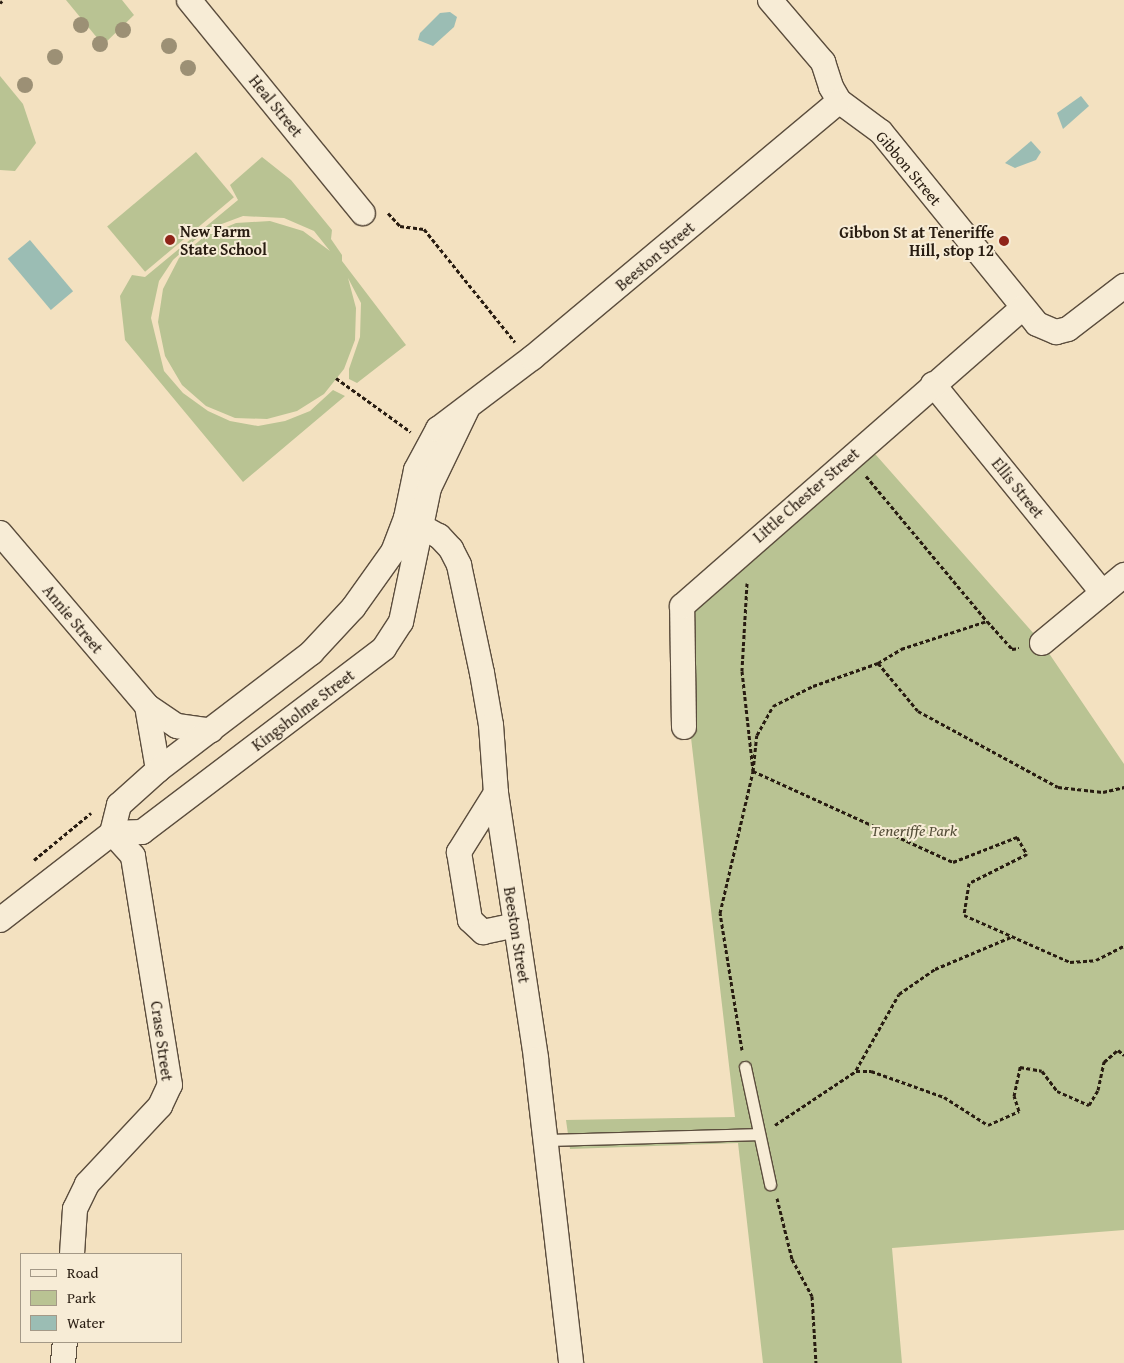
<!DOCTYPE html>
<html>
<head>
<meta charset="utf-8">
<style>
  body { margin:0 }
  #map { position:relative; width:1124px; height:1363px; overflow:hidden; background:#f3e1c0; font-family:"Gentium Book Plus",serif }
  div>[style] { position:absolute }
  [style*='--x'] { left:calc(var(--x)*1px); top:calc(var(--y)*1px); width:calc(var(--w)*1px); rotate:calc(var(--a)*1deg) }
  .green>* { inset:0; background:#b9c393; transform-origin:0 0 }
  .water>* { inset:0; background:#9bbdb4; transform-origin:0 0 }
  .path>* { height:3px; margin-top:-1.5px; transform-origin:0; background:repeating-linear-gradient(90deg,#281c11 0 4px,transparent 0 6.5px) }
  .roads { filter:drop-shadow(1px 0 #5b4d3d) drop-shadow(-1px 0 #5b4d3d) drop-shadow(0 1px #5b4d3d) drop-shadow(0 -1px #5b4d3d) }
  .lane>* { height:11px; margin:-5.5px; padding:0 5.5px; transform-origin:5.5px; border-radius:5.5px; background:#f7ecd6 }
  .street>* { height:24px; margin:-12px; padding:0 12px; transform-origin:12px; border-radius:12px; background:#f7ecd6 }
  .trees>* { width:16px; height:16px; margin:-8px; border-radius:50%; background:#9c9075 }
  .dots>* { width:14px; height:14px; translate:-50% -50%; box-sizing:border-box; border:2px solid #f7ecd6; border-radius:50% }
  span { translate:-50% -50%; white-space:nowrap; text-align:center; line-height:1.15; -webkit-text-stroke:4px #f7ecd6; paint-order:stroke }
  .street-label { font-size:16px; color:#281c11 }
  .poi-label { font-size:16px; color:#281c11; font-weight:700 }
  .left { translate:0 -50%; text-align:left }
  .right { translate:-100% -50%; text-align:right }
  .park-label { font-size:16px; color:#544e38; font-style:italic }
  .legend { position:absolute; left:20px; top:1253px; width:162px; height:90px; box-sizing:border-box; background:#f7ecd6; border:1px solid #a49987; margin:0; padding:6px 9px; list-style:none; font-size:15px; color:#281c11 }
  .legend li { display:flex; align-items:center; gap:10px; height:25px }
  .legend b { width:25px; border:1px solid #a49987 }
</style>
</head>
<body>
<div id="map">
  <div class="green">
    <div style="clip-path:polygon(66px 0,122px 0,134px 15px,103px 45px)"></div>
    <div style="clip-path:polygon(0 76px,23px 104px,36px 143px,15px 171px,0 170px)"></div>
    <div style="left:196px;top:152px;width:59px;height:116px;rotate:50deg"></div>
    <div style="clip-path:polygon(262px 157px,291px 180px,332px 230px,331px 239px,342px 255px,342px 261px,406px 345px,357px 383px,349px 379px,349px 369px,360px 337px,361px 303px,348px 278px,356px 308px,355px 340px,344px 369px,324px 394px,297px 411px,267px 419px,235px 418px,206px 406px,182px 385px,165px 356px,158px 322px,163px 289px,179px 258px,205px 236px,236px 223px,270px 221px,303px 231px,330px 251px,314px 231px,284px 218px,243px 216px,211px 228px,195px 240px,173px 260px,159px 281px,151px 318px,164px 371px,183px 393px,208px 411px,230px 421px,258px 426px,285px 421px,310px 411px,333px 390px,345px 396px,243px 482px,125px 340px,120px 296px,132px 275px,145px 277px,238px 200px,230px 185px)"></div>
    <div style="clip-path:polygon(863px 446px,876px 455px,1042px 643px,1124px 764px,1124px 1230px,892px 1248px,902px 1363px,763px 1363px,738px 1143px,570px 1149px,566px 1120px,735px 1117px,690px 729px,690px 615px)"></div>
  </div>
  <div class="water">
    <div style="clip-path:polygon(450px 12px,457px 17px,454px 27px,433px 46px,418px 40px,420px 33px,440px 13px)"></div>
    <div style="clip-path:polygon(1081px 96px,1089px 106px,1063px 129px,1057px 113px)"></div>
    <div style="clip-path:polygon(1031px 141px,1041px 152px,1036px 160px,1015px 168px,1005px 163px)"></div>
    <div style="left:30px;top:240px;width:67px;height:29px;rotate:50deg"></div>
  </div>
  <div class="path">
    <div style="--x:0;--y:3;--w:3;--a:-45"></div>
    <div style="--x:388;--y:213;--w:18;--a:47"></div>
    <div style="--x:400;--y:226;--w:24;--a:7"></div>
    <div style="--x:424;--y:229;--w:145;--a:51.2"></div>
    <div style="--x:336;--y:378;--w:92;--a:35.8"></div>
    <div style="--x:866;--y:476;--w:189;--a:50.2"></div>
    <div style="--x:987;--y:621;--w:38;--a:48"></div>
    <div style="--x:1012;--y:649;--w:7;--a:-8"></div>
    <div style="--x:747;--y:583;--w:88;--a:93.3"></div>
    <div style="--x:742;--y:671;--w:101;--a:83.7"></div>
    <div style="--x:753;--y:771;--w:220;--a:24.5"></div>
    <div style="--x:953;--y:862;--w:69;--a:-21.3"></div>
    <div style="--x:1017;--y:837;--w:20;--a:60"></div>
    <div style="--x:1027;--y:854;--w:65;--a:153.4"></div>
    <div style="--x:969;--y:883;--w:32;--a:99"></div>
    <div style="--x:964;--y:915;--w:116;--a:23.9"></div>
    <div style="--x:1070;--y:962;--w:26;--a:-4"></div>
    <div style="--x:1096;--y:960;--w:31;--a:-27"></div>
    <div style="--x:878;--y:663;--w:62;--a:50.2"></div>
    <div style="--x:918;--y:711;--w:159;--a:28.5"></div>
    <div style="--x:1058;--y:787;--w:45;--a:6.3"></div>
    <div style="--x:1103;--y:792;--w:22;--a:-13"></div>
    <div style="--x:34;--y:860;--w:74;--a:-39.5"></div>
    <div style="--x:742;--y:1050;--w:139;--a:-99.1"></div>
    <div style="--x:720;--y:913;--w:146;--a:-76.9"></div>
    <div style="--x:753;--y:771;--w:36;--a:-84"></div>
    <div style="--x:757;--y:735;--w:33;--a:-61"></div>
    <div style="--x:773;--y:706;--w:45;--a:-26.6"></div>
    <div style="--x:813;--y:686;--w:69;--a:-19.5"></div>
    <div style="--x:878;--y:663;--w:27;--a:-31"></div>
    <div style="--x:901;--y:649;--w:90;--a:-18"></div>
    <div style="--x:856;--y:1070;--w:87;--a:-60.5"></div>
    <div style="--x:899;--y:994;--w:44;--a:-34.8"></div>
    <div style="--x:935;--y:969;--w:82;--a:-22.8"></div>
    <div style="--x:775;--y:1125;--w:97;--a:-33.7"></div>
    <div style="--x:856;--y:1071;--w:15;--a:0"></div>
    <div style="--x:871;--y:1071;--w:77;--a:19.6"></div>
    <div style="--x:944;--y:1097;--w:52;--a:32.5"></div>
    <div style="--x:988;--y:1125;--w:34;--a:-24"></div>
    <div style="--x:1019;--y:1111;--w:16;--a:-108"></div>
    <div style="--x:1014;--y:1096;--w:30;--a:-78"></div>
    <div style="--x:1020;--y:1067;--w:22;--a:10"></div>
    <div style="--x:1042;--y:1071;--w:25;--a:53"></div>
    <div style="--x:1057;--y:1091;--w:35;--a:24"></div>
    <div style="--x:1089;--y:1105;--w:17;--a:-59"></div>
    <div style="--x:1098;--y:1090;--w:29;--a:-78"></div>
    <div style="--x:1104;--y:1062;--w:18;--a:-41"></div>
    <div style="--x:1118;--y:1050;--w:8;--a:40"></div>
    <div style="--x:777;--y:1198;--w:63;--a:76.2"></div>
    <div style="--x:792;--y:1259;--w:42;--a:61.6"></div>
    <div style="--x:812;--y:1296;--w:67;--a:86.6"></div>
  </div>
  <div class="roads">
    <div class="lane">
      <div style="--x:745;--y:1067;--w:120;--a:77.9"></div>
      <div style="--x:544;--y:1140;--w:213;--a:-1.6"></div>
    </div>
    <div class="street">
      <div style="--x:189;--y:0;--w:275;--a:50.8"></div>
      <div style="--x:770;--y:0;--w:82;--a:49.5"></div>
      <div style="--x:823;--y:62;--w:26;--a:72"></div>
      <div style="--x:831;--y:87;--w:16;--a:60"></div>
      <div style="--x:839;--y:101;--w:52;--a:36.4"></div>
      <div style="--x:881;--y:132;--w:247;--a:50.9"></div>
      <div style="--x:1037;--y:324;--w:21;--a:23"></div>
      <div style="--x:1056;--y:332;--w:12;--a:-14"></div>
      <div style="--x:1068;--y:329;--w:71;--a:-37.5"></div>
      <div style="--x:933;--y:384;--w:269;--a:50.9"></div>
      <div style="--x:406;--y:518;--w:38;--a:29"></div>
      <div style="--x:439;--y:536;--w:18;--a:47"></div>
      <div style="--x:451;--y:549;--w:18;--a:63"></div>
      <div style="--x:459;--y:565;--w:110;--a:78"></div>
      <div style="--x:482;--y:673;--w:53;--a:80.2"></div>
      <div style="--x:491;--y:725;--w:68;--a:85.8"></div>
      <div style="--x:496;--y:793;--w:269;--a:81.4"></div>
      <div style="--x:536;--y:1059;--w:306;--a:83.4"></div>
      <div style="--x:0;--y:533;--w:227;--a:49.6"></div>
      <div style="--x:147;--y:706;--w:36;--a:34"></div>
      <div style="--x:177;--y:726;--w:34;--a:8"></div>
      <div style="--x:1042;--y:643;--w:107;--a:-39.7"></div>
      <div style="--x:147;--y:706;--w:65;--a:80.2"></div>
      <div style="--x:684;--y:727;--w:121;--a:-90.9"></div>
      <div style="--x:682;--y:606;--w:453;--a:-41.2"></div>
      <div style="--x:496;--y:793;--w:70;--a:122.1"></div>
      <div style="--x:459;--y:852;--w:69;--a:80.8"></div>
      <div style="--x:470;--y:920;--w:18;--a:43"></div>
      <div style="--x:483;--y:932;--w:34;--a:-12"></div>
      <div style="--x:112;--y:833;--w:29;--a:-76"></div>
      <div style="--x:119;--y:805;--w:52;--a:-41.9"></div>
      <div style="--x:158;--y:770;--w:193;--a:-37.4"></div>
      <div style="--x:311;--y:653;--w:62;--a:-47"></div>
      <div style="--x:353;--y:608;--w:69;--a:-54.5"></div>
      <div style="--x:393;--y:552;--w:36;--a:-69"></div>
      <div style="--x:406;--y:518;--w:49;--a:-78.2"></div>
      <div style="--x:416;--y:470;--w:47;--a:-61.8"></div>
      <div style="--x:438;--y:429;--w:118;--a:-37.1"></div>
      <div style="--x:532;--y:358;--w:400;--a:-39.9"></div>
      <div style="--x:0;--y:920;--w:142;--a:-37.8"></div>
      <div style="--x:112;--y:833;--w:30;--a:-2"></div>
      <div style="--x:142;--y:832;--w:304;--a:-37.2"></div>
      <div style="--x:384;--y:648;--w:31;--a:-57"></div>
      <div style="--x:401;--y:622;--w:137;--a:-78.2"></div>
      <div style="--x:429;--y:488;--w:88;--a:-64.3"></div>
      <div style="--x:72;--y:1254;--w:45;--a:-86.2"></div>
      <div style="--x:75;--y:1209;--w:28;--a:-64"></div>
      <div style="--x:87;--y:1184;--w:107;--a:-46.9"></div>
      <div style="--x:160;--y:1106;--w:23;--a:-65"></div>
      <div style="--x:170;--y:1085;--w:232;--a:-99.2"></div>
      <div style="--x:133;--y:856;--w:31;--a:-132"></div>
      <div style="--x:63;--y:1363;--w:21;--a:-85"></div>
    </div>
  </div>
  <div class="trees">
    <div style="left:81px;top:25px"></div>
    <div style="left:123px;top:30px"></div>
    <div style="left:100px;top:44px"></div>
    <div style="left:169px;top:46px"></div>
    <div style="left:55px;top:57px"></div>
    <div style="left:188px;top:68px"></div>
    <div style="left:25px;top:85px"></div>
  </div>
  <div class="dots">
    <div style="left:170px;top:240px;background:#8f2418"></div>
    <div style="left:1004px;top:241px;background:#8f2418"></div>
  </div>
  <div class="street-label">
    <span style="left:276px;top:106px;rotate:51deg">Heal Street</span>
    <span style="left:909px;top:168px;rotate:50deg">Gibbon Street</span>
    <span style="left:655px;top:256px;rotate:-40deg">Beeston Street</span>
    <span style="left:1018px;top:488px;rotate:51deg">Ellis Street</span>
    <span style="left:806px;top:495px;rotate:-41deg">Little Chester Street</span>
    <span style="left:73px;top:619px;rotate:50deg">Annie Street</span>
    <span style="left:303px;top:710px;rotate:-37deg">Kingsholme Street</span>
    <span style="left:517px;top:935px;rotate:81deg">Beeston Street</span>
    <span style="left:162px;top:1041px;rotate:82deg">Crase Street</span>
  </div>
  <div class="poi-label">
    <span class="left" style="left:180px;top:240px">New Farm<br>State School</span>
    <span class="right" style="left:994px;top:241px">Gibbon St at Teneriffe<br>Hill, stop 12</span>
  </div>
  <div class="park-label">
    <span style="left:914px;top:830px">Teneriffe Park</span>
  </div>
  <ul class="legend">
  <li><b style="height:6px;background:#f7ecd6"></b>Road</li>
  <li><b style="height:14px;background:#b9c393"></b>Park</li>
  <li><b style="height:14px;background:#9bbdb4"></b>Water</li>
  </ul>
</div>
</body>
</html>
